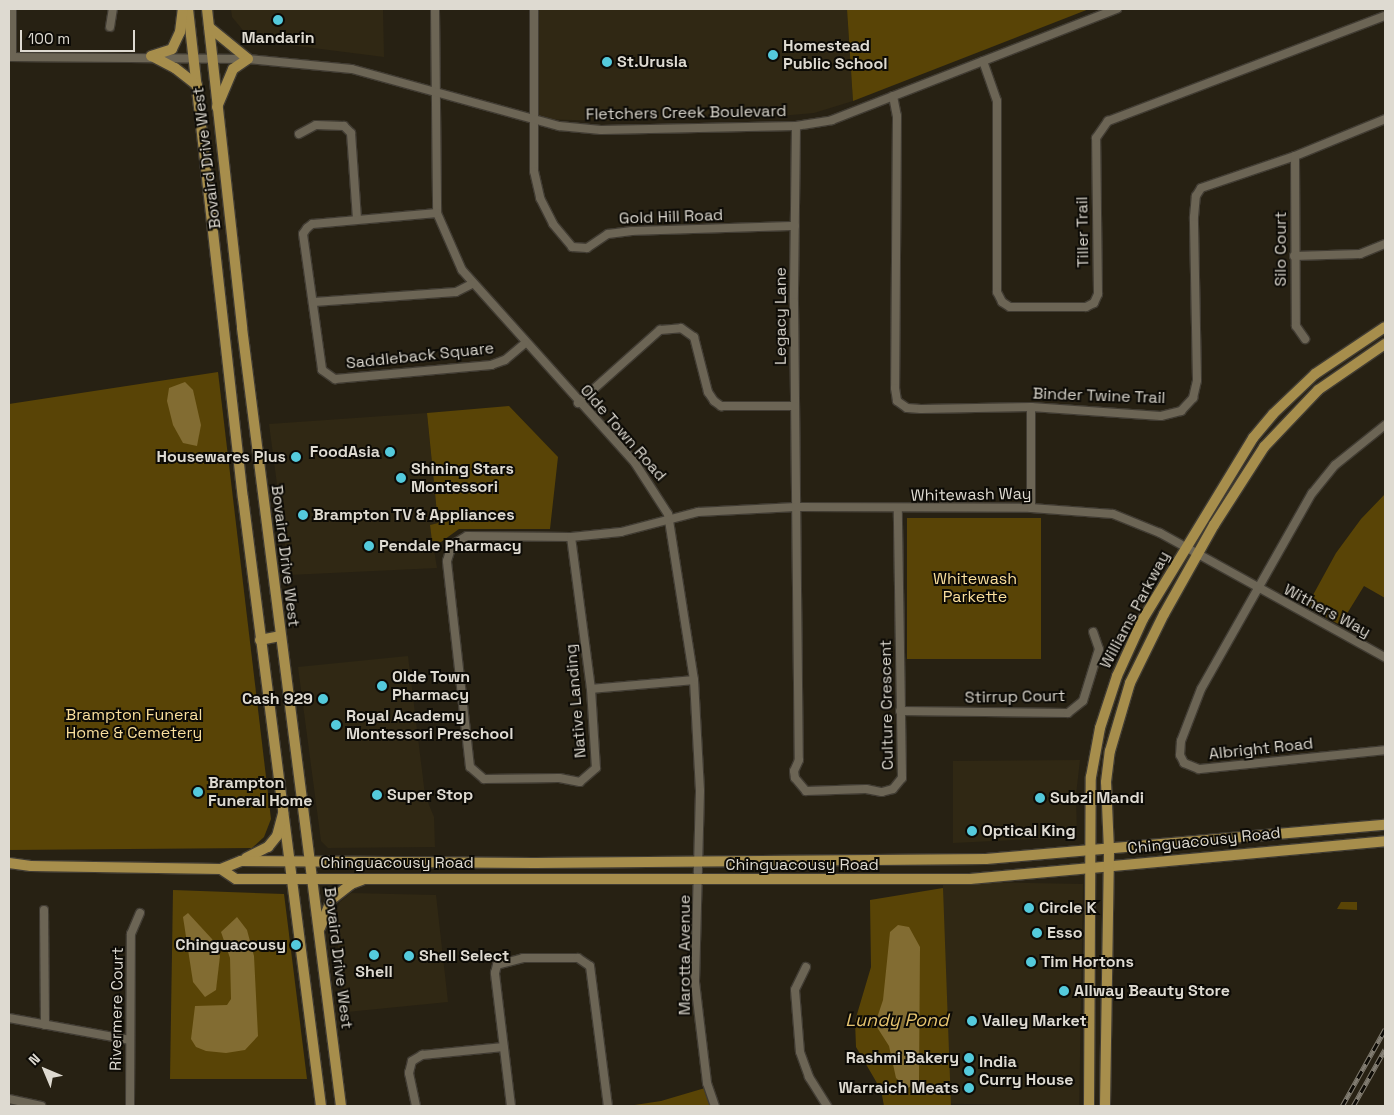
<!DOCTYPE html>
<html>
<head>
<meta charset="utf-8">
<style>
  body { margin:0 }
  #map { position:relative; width:1394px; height:1115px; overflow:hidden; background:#272113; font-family:"Space Grotesk",sans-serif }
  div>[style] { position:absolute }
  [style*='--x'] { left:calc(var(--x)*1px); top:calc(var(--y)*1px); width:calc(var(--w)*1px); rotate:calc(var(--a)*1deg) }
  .built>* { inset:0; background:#302814; transform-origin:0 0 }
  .green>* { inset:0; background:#594406; transform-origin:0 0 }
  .water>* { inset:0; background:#826c32 }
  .roads { filter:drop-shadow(1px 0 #413c33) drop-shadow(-1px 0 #413c33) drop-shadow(0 1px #413c33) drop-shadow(0 -1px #413c33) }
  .minor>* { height:8px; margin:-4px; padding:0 4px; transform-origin:4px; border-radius:4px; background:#6c6555 }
  .major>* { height:10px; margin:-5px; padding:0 5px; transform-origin:5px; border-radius:5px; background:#a78e4c }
  .rail>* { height:4.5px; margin-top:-2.25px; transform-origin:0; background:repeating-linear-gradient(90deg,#0d0b06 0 8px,#817c71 0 16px); box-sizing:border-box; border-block:1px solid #817c71 }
  .dots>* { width:14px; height:14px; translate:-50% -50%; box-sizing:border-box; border:2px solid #0d0b06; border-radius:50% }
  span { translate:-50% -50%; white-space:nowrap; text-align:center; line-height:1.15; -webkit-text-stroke:4px #0d0b06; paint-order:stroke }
  .poi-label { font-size:16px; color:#dedad1; font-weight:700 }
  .left { translate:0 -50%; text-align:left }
  .right { translate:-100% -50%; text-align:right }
  .street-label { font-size:16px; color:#dedad1 }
  .park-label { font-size:16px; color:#fadf9d }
  .water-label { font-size:18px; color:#e6c470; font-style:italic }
  .frame { position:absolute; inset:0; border:10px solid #dedad1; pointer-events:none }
  .north { position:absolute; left:20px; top:1045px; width:50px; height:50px; -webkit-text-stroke:4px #0d0b06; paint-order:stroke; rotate:315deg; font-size:14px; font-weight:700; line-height:20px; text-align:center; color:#dedad1 }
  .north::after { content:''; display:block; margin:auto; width:18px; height:22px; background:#dedad1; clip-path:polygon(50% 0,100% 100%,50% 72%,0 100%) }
  .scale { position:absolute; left:20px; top:30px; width:115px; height:22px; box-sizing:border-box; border:2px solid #dedad1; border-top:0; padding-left:6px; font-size:15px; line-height:18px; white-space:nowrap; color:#dedad1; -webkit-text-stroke:4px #0d0b06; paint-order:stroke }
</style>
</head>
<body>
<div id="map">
  <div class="built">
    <div style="clip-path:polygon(231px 9px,383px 9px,384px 57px,251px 40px,232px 17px)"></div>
    <div style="clip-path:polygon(539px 9px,847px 9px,853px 101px,814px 113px,780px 116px,609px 121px,535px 119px)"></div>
    <div style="clip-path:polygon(427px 413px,438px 523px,430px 525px,437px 568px,289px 575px,269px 424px)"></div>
    <div style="clip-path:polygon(408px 656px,425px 795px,434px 817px,435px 847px,328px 848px,321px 841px,298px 667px)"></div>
    <div style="clip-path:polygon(1080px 760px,1076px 795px,1077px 837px,953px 843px,953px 761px)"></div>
    <div style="left:1083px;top:884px;width:222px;height:140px;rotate:91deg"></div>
    <div style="clip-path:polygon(351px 893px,436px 895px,448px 1002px,347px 1012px,334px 916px,340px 902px)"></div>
  </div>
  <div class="green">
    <div style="clip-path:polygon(847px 9px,1089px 9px,853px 101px)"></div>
    <div style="clip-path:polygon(218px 372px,271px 819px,264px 837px,252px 848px,9px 850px,9px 404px)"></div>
    <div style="clip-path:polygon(509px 406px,558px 457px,550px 529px,459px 529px,441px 542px,432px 541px,430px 525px,438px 523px,427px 413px)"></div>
    <div style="clip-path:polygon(1385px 494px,1385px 598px,1364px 586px,1340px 625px,1307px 606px,1336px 553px,1361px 519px)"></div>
    <div style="left:907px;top:518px;width:134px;height:141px"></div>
    <div style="clip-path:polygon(943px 888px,951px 1106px,884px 1106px,881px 1090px,856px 1047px,855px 1021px,871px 967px,870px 900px)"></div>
    <div style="clip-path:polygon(173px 890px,284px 894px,307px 1079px,170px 1079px)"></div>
    <div style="clip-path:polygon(1341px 902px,1357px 902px,1357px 910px,1337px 909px)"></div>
    <div style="clip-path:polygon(705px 1088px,712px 1106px,628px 1106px,661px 1101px)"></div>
  </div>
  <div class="water">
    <div style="clip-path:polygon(185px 382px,193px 390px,201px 425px,197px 446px,183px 443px,173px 425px,167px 401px,169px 388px)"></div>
    <div style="clip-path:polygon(188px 913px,212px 939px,220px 956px,216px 990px,205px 997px,193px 982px,183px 917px)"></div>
    <div style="clip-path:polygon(237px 917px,247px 930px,254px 956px,258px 1036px,245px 1050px,226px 1053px,206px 1051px,196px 1047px,191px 1039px,195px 1006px,227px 1005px,231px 999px,230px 958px,221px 932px)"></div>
    <div style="clip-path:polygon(898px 925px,909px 927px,920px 947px,919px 1081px,908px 1088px,896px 1078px,889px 1046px,875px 1024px,883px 1000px,890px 932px)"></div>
  </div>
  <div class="roads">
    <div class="minor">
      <div style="--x:435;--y:9;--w:204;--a:89.4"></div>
      <div style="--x:437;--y:213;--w:62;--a:66.3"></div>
      <div style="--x:462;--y:270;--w:259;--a:48.1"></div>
      <div style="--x:635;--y:463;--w:61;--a:57.1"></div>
      <div style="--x:668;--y:514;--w:168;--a:81.1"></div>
      <div style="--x:694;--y:680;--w:111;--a:86.9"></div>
      <div style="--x:700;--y:791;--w:191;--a:91.5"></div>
      <div style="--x:695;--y:982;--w:102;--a:83.2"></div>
      <div style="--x:707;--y:1083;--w:24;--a:71"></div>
      <div style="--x:534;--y:9;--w:162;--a:90"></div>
      <div style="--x:534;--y:171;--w:28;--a:77"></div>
      <div style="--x:540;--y:198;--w:29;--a:63"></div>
      <div style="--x:553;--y:224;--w:30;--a:50"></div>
      <div style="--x:572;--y:247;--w:15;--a:4"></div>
      <div style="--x:587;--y:248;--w:25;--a:-34"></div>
      <div style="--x:608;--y:234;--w:24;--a:-7"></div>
      <div style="--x:632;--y:231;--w:163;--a:-1.8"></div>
      <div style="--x:110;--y:27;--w:18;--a:-81"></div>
      <div style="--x:9;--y:57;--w:239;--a:0.5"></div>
      <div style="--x:248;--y:59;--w:104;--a:5.5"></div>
      <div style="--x:352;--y:69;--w:215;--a:15.4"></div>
      <div style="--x:559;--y:126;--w:42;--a:5.4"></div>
      <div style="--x:601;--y:130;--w:195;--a:-1.2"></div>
      <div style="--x:796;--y:126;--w:36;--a:-9"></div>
      <div style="--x:832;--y:120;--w:306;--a:-21.3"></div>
      <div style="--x:12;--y:57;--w:48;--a:-90"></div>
      <div style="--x:983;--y:61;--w:42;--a:70.7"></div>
      <div style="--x:997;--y:101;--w:191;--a:90"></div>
      <div style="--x:997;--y:292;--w:11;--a:63"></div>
      <div style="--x:1002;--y:302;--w:9;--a:32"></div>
      <div style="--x:1010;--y:307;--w:76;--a:0"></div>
      <div style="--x:1086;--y:307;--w:9;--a:-27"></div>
      <div style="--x:1094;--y:303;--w:10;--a:-66"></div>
      <div style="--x:1098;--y:294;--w:156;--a:-90.7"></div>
      <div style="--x:1096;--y:138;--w:21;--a:-55"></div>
      <div style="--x:1108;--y:121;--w:296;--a:-20.8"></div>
      <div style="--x:893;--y:96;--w:20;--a:79"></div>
      <div style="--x:897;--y:116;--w:272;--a:90.4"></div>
      <div style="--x:895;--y:388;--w:13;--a:81"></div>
      <div style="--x:897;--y:401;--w:12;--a:35"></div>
      <div style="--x:907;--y:408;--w:14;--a:4"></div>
      <div style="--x:921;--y:409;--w:110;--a:-1"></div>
      <div style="--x:1031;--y:407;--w:130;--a:4"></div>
      <div style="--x:1161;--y:416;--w:21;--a:-14"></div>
      <div style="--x:1181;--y:411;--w:18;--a:-47"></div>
      <div style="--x:1193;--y:398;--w:18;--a:-77"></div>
      <div style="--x:1197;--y:380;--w:163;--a:-91.1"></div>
      <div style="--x:1194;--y:217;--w:21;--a:-85"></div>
      <div style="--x:1196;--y:196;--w:9;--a:-58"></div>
      <div style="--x:1201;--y:188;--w:99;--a:-18.8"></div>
      <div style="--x:1295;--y:156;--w:97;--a:-22.3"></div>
      <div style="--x:796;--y:126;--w:176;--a:90.7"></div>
      <div style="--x:794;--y:302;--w:458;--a:89.4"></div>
      <div style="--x:799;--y:760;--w:12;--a:114"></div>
      <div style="--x:794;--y:771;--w:7;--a:82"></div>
      <div style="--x:795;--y:778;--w:17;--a:50"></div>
      <div style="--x:806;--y:791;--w:60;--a:-1.9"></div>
      <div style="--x:866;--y:789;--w:16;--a:11"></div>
      <div style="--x:882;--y:792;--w:11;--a:-15"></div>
      <div style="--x:893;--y:789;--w:14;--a:-51"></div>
      <div style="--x:902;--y:778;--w:268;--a:-90.9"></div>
      <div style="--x:299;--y:134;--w:19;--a:-28"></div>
      <div style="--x:316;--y:125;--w:28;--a:2"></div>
      <div style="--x:344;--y:126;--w:10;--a:45"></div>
      <div style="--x:351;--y:133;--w:86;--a:86"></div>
      <div style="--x:1295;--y:156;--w:170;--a:89.7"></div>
      <div style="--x:1296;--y:326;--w:16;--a:55"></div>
      <div style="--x:437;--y:213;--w:125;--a:175"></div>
      <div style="--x:312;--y:224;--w:6;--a:141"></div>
      <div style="--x:307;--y:228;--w:7;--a:124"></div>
      <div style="--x:303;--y:234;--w:137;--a:82"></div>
      <div style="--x:322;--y:370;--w:16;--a:35"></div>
      <div style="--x:335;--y:379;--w:157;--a:-5.1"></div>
      <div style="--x:491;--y:365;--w:15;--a:-20"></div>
      <div style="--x:505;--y:360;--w:26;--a:-40"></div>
      <div style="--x:1294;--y:256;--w:66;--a:-1.7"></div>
      <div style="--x:1360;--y:254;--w:27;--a:-22"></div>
      <div style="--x:314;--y:302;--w:142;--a:-4"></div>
      <div style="--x:456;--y:292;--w:18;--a:-27"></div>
      <div style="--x:578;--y:403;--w:110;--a:-41.7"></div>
      <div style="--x:660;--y:330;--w:21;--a:-5"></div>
      <div style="--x:681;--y:328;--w:16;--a:35"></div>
      <div style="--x:694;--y:337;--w:57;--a:75.7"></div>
      <div style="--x:708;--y:392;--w:11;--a:56"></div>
      <div style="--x:714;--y:401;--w:9;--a:36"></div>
      <div style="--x:721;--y:406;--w:74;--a:0"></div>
      <div style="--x:1385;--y:425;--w:64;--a:141.3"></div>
      <div style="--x:1335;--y:465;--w:36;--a:129"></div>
      <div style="--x:1312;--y:493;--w:225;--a:119.5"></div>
      <div style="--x:1201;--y:689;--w:56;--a:111"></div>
      <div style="--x:1181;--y:741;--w:14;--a:94"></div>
      <div style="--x:1180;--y:755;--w:9;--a:63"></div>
      <div style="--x:1184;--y:763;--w:16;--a:22"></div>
      <div style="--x:1199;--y:769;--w:187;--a:-5.8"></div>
      <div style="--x:1031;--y:508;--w:101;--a:-90"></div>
      <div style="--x:571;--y:537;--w:153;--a:82.5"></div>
      <div style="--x:591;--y:689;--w:79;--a:86.4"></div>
      <div style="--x:596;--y:768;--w:21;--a:139"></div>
      <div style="--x:580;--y:782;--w:21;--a:-169"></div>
      <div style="--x:559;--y:778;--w:75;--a:179.2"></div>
      <div style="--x:484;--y:779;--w:18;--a:-139"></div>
      <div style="--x:470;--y:767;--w:207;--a:-96.4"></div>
      <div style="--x:447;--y:561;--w:17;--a:-73"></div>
      <div style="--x:452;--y:545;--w:17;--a:-31"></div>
      <div style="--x:467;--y:536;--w:104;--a:0.6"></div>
      <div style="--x:571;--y:537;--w:50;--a:-5.7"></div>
      <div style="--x:621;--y:532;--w:80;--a:-14.6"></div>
      <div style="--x:698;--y:512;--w:98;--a:-2.9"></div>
      <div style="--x:796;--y:507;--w:235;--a:0.2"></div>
      <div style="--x:1031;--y:508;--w:82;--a:4.2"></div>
      <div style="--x:1113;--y:514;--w:51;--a:22"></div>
      <div style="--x:1160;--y:533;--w:257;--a:28.9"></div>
      <div style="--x:591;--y:689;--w:103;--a:-5"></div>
      <div style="--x:900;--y:711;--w:168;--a:0.7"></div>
      <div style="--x:1068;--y:713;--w:19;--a:-39"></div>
      <div style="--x:1083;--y:701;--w:54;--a:-72.9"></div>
      <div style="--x:1099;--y:649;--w:18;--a:-109"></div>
      <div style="--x:44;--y:910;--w:115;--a:89.5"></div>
      <div style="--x:806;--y:967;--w:25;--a:116"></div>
      <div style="--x:795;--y:990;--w:62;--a:85.4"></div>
      <div style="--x:800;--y:1052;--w:27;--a:70"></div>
      <div style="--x:809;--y:1077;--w:34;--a:58"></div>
      <div style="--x:9;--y:1018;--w:123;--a:10.3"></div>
      <div style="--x:9;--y:1099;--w:33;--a:12"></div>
      <div style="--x:130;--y:1106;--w:172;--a:-89.7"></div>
      <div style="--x:131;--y:934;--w:23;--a:-67"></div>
      <div style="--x:416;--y:1106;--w:34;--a:-102"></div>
      <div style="--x:409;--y:1073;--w:12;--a:-76"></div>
      <div style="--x:412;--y:1061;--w:12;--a:-31"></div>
      <div style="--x:422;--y:1055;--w:82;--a:-5.6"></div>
      <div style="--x:511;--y:1106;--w:134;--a:-96.9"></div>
      <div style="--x:495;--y:973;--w:8;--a:-76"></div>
      <div style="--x:497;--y:965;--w:27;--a:-15"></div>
      <div style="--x:523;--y:958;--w:55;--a:0"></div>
      <div style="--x:578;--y:958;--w:14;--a:34"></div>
      <div style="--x:590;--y:966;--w:141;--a:82.7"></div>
    </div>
    <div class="major">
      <div style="--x:188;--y:9;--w:492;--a:83.6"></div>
      <div style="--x:243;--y:498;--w:613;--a:82.69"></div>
      <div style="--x:207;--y:9;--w:321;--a:83.7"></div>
      <div style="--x:242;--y:328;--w:784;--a:82.75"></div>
      <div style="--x:209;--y:27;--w:50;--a:39.4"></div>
      <div style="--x:151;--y:56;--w:22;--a:-18"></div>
      <div style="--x:172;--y:49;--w:19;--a:-65"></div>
      <div style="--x:180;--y:32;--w:23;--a:-83"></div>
      <div style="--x:152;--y:56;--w:26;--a:28"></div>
      <div style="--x:175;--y:68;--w:28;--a:38"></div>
      <div style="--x:217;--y:107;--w:41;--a:-67.2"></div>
      <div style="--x:233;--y:69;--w:18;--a:-34"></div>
      <div style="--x:260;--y:640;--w:20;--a:-11"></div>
      <div style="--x:246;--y:858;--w:25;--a:-27"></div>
      <div style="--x:268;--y:847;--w:14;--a:-51"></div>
      <div style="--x:277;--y:836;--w:24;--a:-75"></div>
      <div style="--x:9;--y:863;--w:22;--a:8"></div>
      <div style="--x:31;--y:866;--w:190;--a:0.9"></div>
      <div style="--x:221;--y:869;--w:22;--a:-22"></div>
      <div style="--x:241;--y:861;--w:293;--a:0.4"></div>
      <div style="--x:534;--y:863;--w:452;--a:-0.5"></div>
      <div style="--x:986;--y:859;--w:400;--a:-4.9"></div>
      <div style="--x:221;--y:869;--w:18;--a:34"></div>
      <div style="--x:236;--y:879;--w:734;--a:0"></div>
      <div style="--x:970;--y:879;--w:417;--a:-5.2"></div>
      <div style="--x:320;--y:928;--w:31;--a:-68"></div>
      <div style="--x:332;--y:899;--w:24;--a:-38"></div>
      <div style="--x:351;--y:884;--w:12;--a:-20"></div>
      <div style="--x:1089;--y:1106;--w:329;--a:-89.7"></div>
      <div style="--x:1091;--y:777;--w:50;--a:-79.6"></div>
      <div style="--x:1100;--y:728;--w:55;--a:-71.9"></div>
      <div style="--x:1117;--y:676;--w:63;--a:-65.5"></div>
      <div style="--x:1143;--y:619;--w:212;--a:-58.7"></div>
      <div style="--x:1253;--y:438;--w:31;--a:-50"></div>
      <div style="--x:1273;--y:414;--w:58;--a:-43.6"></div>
      <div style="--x:1315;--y:374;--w:84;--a:-33.9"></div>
      <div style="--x:1105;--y:1106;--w:256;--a:-89.1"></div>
      <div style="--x:1109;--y:850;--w:68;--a:-92.5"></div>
      <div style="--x:1106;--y:782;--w:31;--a:-83"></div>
      <div style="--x:1110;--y:751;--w:71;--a:-73.6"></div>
      <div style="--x:1130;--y:683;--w:77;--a:-63.8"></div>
      <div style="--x:1164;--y:614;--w:102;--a:-60.7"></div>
      <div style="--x:1214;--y:525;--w:93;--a:-57.3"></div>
      <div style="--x:1264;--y:447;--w:79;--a:-46.5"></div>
      <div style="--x:1318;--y:390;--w:81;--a:-34.5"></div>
    </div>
  </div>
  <div class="rail">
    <div style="--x:1342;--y:1106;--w:88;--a:-60.8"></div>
    <div style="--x:1353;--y:1106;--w:65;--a:-60.7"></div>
  </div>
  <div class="dots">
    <div style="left:278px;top:20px;background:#54cadc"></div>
    <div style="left:773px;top:55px;background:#54cadc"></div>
    <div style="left:607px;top:62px;background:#54cadc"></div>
    <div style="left:390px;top:452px;background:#54cadc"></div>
    <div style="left:296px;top:457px;background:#54cadc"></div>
    <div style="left:401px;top:478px;background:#54cadc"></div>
    <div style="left:303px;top:515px;background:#54cadc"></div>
    <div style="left:369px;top:546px;background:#54cadc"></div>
    <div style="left:382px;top:686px;background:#54cadc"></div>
    <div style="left:323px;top:699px;background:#54cadc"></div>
    <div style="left:336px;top:725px;background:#54cadc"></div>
    <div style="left:198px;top:792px;background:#54cadc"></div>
    <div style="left:377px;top:795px;background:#54cadc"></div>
    <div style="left:1040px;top:798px;background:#54cadc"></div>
    <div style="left:972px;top:831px;background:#54cadc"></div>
    <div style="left:1029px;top:908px;background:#54cadc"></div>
    <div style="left:1037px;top:933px;background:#54cadc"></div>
    <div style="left:296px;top:945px;background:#54cadc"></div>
    <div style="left:374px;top:955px;background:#54cadc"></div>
    <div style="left:409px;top:956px;background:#54cadc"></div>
    <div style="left:1031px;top:962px;background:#54cadc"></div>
    <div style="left:1064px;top:991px;background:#54cadc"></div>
    <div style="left:972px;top:1021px;background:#54cadc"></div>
    <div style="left:969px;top:1058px;background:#54cadc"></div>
    <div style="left:969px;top:1071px;background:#54cadc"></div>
    <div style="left:969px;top:1088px;background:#54cadc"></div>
  </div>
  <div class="poi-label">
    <span style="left:278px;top:38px">Mandarin</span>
    <span class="left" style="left:783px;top:55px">Homestead<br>Public School</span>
    <span class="left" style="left:617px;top:62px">St.Urusla</span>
    <span class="right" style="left:380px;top:452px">FoodAsia</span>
    <span class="right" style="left:286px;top:457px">Housewares Plus</span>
    <span class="left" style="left:411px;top:478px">Shining Stars<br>Montessori</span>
    <span class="left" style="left:313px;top:515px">Brampton TV &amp; Appliances</span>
    <span class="left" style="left:379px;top:546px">Pendale Pharmacy</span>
    <span class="left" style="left:392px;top:686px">Olde Town<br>Pharmacy</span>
    <span class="right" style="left:313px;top:699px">Cash 929</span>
    <span class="left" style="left:346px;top:725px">Royal Academy<br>Montessori Preschool</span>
    <span class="left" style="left:208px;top:792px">Brampton<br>Funeral Home</span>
    <span class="left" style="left:387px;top:795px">Super Stop</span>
    <span class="left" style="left:1050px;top:798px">Subzi Mandi</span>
    <span class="left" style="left:982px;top:831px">Optical King</span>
    <span class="left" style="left:1039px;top:908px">Circle K</span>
    <span class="left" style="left:1047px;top:933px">Esso</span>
    <span class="right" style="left:286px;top:945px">Chinguacousy</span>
    <span class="left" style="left:419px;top:956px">Shell Select</span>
    <span class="left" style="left:1041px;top:962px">Tim Hortons</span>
    <span style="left:374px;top:972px">Shell</span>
    <span class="left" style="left:1074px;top:991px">Allway Beauty Store</span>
    <span class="left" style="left:982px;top:1021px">Valley Market</span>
    <span class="right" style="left:959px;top:1058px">Rashmi Bakery</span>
    <span class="left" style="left:979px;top:1071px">India<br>Curry House</span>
    <span class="right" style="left:959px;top:1088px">Warraich Meats</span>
  </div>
  <div class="street-label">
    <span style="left:686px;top:113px;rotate:-1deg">Fletchers Creek Boulevard</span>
    <span style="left:207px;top:158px;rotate:-97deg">Bovaird Drive West</span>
    <span style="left:671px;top:217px;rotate:-2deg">Gold Hill Road</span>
    <span style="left:1083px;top:232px;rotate:-91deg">Tiller Trail</span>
    <span style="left:1281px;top:249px;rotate:-90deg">Silo Court</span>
    <span style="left:781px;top:316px;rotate:-90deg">Legacy Lane</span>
    <span style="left:420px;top:356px;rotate:-6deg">Saddleback Square</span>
    <span style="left:1099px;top:396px;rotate:2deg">Binder Twine Trail</span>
    <span style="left:623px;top:433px;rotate:49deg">Olde Town Road</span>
    <span style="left:971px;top:495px;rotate:-1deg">Whitewash Way</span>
    <span style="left:285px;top:556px;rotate:83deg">Bovaird Drive West</span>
    <span style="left:1135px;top:610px;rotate:-62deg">Williams Parkway</span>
    <span style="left:1327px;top:611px;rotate:28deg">Withers Way</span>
    <span style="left:1015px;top:697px;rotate:-1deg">Stirrup Court</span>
    <span style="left:576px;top:701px;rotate:-95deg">Native Landing</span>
    <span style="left:887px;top:705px;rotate:-91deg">Culture Crescent</span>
    <span style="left:1261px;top:749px;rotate:-6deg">Albright Road</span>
    <span style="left:1204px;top:841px;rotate:-6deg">Chinguacousy Road</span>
    <span style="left:397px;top:863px">Chinguacousy Road</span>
    <span style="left:802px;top:865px">Chinguacousy Road</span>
    <span style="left:685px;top:955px;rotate:-90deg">Marotta Avenue</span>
    <span style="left:338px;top:958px;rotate:83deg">Bovaird Drive West</span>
    <span style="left:117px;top:1009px;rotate:-89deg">Rivermere Court</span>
  </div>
  <div class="park-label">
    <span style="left:975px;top:588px">Whitewash<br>Parkette</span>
    <span style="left:134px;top:724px">Brampton Funeral<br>Home &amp; Cemetery</span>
  </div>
  <div class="water-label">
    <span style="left:897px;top:1020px">Lundy Pond</span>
  </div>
  <div class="frame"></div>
  <div class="north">N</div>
  <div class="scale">100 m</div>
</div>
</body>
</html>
